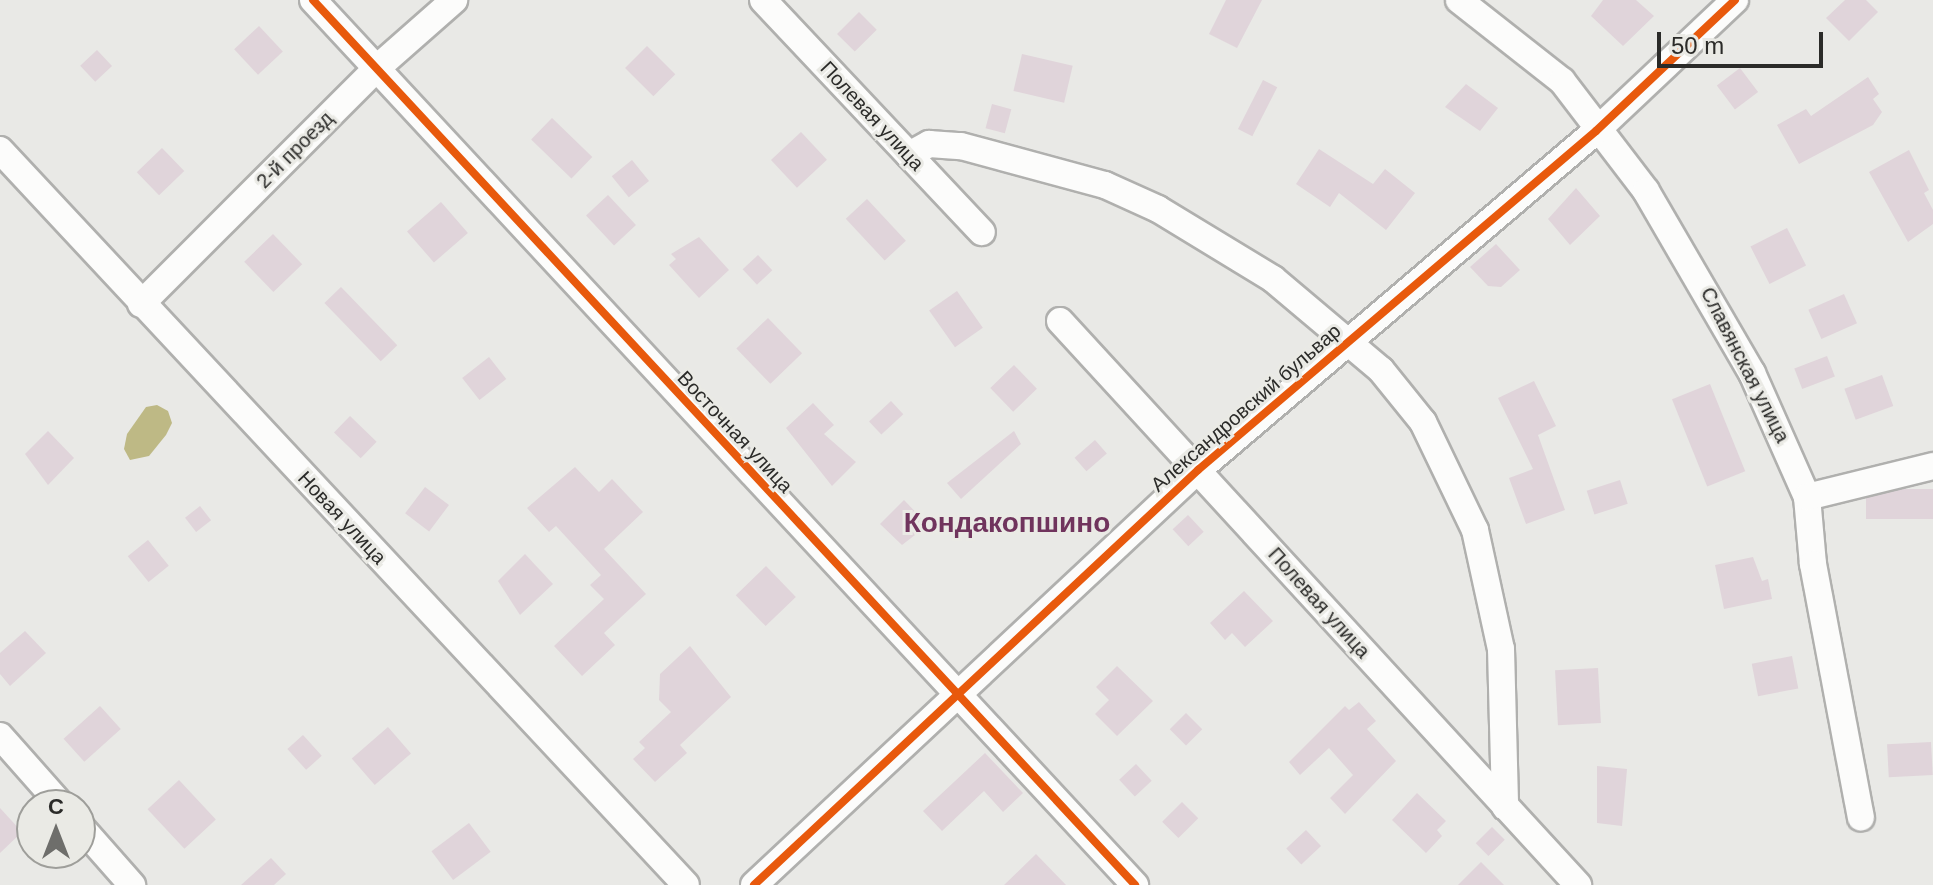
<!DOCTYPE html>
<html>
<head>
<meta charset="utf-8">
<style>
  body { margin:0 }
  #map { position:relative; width:1933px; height:885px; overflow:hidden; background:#e9e9e6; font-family:Arial,sans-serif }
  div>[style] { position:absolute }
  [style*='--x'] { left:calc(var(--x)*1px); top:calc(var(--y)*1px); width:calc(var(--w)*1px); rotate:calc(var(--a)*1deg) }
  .water>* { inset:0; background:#beb985 }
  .building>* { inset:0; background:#e0d4da; transform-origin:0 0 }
  .roads { filter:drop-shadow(2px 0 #b0b0ae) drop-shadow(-2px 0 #b0b0ae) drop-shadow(0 2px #b0b0ae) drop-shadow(0 -2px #b0b0ae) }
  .minor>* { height:26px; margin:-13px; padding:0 13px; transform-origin:13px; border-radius:13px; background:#fcfcfb }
  .cycleway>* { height:8px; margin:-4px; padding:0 4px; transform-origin:4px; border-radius:4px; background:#e8590c }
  span { translate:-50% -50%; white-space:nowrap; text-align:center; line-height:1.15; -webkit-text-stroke:6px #eaeae5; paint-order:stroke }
  .street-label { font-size:20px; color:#2b2b29 }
  .district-label { font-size:28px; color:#70345d; font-weight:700 }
  .north { position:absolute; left:16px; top:789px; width:80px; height:80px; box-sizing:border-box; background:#eaeae5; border:2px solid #9e9e9a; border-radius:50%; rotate:0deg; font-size:22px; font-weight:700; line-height:32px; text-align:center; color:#2b2b29 }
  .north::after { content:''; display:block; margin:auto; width:28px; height:36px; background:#6e6e6b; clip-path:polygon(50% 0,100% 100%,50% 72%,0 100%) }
  .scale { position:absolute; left:1657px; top:32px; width:166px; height:36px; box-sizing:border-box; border:4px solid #2b2b29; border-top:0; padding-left:10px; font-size:24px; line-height:28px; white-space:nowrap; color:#2b2b29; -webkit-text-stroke:6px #eaeae5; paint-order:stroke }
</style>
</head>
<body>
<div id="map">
  <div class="water">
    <div style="clip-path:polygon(157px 405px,168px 411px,172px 423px,166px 435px,149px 456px,130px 460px,124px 449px,127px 434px,146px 407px)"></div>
  </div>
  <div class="building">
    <div style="clip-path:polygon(1226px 0,1262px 0,1237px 48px,1209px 34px)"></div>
    <div style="clip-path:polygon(1603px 0,1636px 0,1654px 16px,1623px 46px,1591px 16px)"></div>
    <div style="clip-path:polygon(1845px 0,1866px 0,1878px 12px,1849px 41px,1826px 18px)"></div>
    <div style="left:859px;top:12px;width:25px;height:31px;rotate:45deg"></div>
    <div style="left:259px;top:26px;width:35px;height:34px;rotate:47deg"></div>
    <div style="left:647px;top:46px;width:40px;height:31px;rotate:45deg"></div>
    <div style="left:97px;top:50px;width:22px;height:23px;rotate:47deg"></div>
    <div style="left:1022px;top:54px;width:52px;height:38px;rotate:13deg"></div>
    <div style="left:1740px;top:68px;width:30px;height:29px;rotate:53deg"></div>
    <div style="clip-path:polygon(1868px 77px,1879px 94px,1873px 99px,1882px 112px,1873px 125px,1799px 164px,1777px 125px,1806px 109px,1811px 116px)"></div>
    <div style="left:1263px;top:80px;width:16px;height:55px;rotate:27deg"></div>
    <div style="clip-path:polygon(1466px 84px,1498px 108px,1480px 131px,1445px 107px)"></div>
    <div style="left:992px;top:104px;width:20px;height:25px;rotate:15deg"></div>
    <div style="left:552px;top:118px;width:56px;height:30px;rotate:44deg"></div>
    <div style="left:801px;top:132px;width:38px;height:41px;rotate:47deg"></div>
    <div style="left:162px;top:148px;width:32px;height:35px;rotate:46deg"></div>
    <div style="clip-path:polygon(1319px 149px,1373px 184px,1385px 169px,1415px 193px,1386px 230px,1339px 193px,1330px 207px,1296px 184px)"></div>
    <div style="clip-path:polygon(1909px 150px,1929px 190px,1924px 193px,1933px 210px,1933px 224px,1908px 242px,1869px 172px)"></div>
    <div style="left:632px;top:160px;width:27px;height:26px;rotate:51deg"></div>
    <div style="clip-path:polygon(1576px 188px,1600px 216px,1570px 245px,1548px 219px)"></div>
    <div style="left:608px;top:195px;width:41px;height:30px;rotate:47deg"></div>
    <div style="left:867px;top:199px;width:57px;height:29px;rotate:47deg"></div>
    <div style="left:441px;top:202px;width:41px;height:45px;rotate:49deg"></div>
    <div style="left:1787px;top:228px;width:42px;height:41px;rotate:63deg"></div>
    <div style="left:273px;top:234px;width:42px;height:40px;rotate:46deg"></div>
    <div style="clip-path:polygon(699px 237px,729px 270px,699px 298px,669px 265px,676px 259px,671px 254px)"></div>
    <div style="clip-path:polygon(1496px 244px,1520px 270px,1501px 287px,1488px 286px,1470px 267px)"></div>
    <div style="left:758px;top:255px;width:21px;height:21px;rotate:47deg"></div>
    <div style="left:341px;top:287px;width:81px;height:23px;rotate:46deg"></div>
    <div style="left:957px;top:291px;width:45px;height:34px;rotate:55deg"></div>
    <div style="left:1844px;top:294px;width:32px;height:39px;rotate:66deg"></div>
    <div style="left:768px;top:318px;width:49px;height:44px;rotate:46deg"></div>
    <div style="left:1827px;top:356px;width:22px;height:35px;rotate:69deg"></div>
    <div style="left:489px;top:357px;width:28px;height:34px;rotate:52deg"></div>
    <div style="left:1014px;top:365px;width:33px;height:33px;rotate:46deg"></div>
    <div style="left:1882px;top:375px;width:33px;height:40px;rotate:70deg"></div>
    <div style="clip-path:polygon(1534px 381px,1556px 426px,1538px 435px,1565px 510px,1526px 524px,1509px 478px,1533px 469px,1498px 398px)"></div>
    <div style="left:1710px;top:384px;width:94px;height:41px;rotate:68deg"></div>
    <div style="left:891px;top:401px;width:18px;height:30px;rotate:47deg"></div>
    <div style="clip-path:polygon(813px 403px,834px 425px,824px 434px,856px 462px,832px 486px,786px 428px)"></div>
    <div style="left:350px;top:416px;width:37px;height:23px;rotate:44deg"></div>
    <div style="clip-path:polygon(48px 431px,74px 458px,48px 485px,25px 454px)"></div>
    <div style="clip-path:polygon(1014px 431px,1021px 444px,961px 499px,947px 483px)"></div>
    <div style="left:1095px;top:440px;width:18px;height:27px;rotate:49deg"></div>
    <div style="clip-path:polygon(575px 467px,599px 492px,612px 479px,643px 512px,604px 549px,646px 594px,604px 633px,615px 645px,582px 676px,554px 646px,604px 599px,590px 585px,601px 575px,556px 526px,549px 532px,527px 508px)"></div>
    <div style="left:1620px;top:480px;width:25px;height:35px;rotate:72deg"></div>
    <div style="left:425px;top:487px;width:30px;height:33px;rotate:37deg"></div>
    <div style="left:1933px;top:489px;width:30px;height:67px;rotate:90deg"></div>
    <div style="clip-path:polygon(904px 500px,928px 525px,902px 545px,880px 524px)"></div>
    <div style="left:200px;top:506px;width:18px;height:19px;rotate:52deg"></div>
    <div style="left:1188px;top:515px;width:23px;height:21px;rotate:47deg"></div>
    <div style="left:148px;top:540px;width:33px;height:26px;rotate:51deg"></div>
    <div style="clip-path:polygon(525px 554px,553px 584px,520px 615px,498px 581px)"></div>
    <div style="clip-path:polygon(1753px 557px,1762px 581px,1768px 579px,1772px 599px,1724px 609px,1715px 565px)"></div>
    <div style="left:766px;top:566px;width:43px;height:42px;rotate:46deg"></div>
    <div style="clip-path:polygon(1244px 591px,1273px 621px,1245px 647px,1232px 633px,1225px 640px,1210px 623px)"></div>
    <div style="clip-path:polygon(25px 631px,46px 653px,10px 686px,0 674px,0 653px)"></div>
    <div style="clip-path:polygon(690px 646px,731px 697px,680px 745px,687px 753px,655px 782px,633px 759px,645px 748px,639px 742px,671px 712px,659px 700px,660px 674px)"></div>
    <div style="left:1792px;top:656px;width:33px;height:41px;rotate:79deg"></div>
    <div style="clip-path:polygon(1117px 666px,1153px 701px,1117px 736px,1095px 714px,1109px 700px,1096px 687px)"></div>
    <div style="left:1598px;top:668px;width:55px;height:43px;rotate:87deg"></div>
    <div style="clip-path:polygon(1359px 702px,1376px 721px,1367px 729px,1396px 761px,1345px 814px,1330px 798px,1353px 775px,1329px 748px,1300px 775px,1289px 762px,1345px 706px,1349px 710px)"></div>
    <div style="left:100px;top:706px;width:31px;height:49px;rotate:48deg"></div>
    <div style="left:1186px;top:713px;width:23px;height:23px;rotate:45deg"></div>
    <div style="left:388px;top:727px;width:35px;height:48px;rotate:49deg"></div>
    <div style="left:303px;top:735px;width:28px;height:21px;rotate:48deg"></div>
    <div style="left:1931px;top:742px;width:33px;height:44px;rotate:87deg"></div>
    <div style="clip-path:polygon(985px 753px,1023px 793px,1003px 812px,984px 791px,942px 831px,923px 811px)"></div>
    <div style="left:1136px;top:764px;width:23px;height:23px;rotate:47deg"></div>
    <div style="clip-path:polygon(1597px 766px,1627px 769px,1622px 826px,1597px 823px)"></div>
    <div style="left:179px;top:780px;width:54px;height:43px;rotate:47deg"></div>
    <div style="clip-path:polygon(1417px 793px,1446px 821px,1437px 830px,1442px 836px,1426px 853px,1392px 820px)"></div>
    <div style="left:1182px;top:802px;width:23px;height:28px;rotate:45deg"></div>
    <div style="clip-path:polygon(0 808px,22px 832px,0 853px)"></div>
    <div style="left:469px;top:823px;width:36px;height:47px;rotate:53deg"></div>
    <div style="left:1492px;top:827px;width:18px;height:23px;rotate:45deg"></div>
    <div style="left:1306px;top:830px;width:22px;height:27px;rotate:47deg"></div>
    <div style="clip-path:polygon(1036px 854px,1066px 885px,1004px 885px)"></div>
    <div style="clip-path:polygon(271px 858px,286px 874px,274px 885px,241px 885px)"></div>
    <div style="clip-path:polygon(1481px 862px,1504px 885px,1458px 885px)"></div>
  </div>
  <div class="roads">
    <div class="minor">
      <div style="--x:313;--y:0;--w:1208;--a:47.11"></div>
      <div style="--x:763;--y:0;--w:319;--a:46.7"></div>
      <div style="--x:1459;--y:0;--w:131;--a:38.2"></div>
      <div style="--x:1562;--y:81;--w:138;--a:52.6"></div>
      <div style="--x:1646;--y:191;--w:211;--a:59.8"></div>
      <div style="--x:1752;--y:373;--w:136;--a:66.1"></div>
      <div style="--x:1807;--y:497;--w:67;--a:84.9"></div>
      <div style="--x:1813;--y:564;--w:258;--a:79.3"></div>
      <div style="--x:0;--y:150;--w:1005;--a:46.97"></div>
      <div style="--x:909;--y:155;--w:23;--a:-29"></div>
      <div style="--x:929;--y:144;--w:32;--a:4"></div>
      <div style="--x:961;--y:146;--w:149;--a:15.2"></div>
      <div style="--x:1105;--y:185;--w:58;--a:24.4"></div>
      <div style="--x:1158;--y:209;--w:135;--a:31.3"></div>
      <div style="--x:1273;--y:279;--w:141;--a:40.1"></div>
      <div style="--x:1381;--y:370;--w:67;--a:51.1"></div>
      <div style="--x:1423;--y:422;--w:120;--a:64.3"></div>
      <div style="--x:1475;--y:530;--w:122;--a:77.7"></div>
      <div style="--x:1501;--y:649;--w:158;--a:88.5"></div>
      <div style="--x:141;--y:304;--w:334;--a:-45"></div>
      <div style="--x:377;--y:68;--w:103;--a:-41.4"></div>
      <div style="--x:1060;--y:321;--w:766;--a:47.43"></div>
      <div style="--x:1807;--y:497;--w:130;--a:-13.8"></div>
      <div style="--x:0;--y:736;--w:92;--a:48.5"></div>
      <div style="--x:80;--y:826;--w:79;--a:48.6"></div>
      <div style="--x:754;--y:885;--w:608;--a:-43.07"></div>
      <div style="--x:1198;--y:470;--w:523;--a:-40.42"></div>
      <div style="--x:1596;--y:131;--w:191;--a:-43.3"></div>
    </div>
  </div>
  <div class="cycleway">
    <div style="--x:313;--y:0;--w:1208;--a:47.11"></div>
    <div style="--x:754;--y:885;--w:608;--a:-43.07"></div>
    <div style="--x:1198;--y:470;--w:523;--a:-40.42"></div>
    <div style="--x:1596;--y:131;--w:191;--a:-43.3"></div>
  </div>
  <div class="street-label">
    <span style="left:872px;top:116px;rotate:47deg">Полевая улица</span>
    <span style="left:295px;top:150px;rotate:-45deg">2-й проезд</span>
    <span style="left:1745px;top:365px;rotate:63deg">Славянская улица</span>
    <span style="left:1246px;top:408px;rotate:-41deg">Александровский бульвар</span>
    <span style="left:735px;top:432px;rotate:47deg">Восточная улица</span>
    <span style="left:342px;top:518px;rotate:47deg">Новая улица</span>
    <span style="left:1319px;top:603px;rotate:48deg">Полевая улица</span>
  </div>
  <div class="district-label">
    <span style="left:1007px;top:523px">Кондакопшино</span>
  </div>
  <div class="north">С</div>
  <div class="scale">50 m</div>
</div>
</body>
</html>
